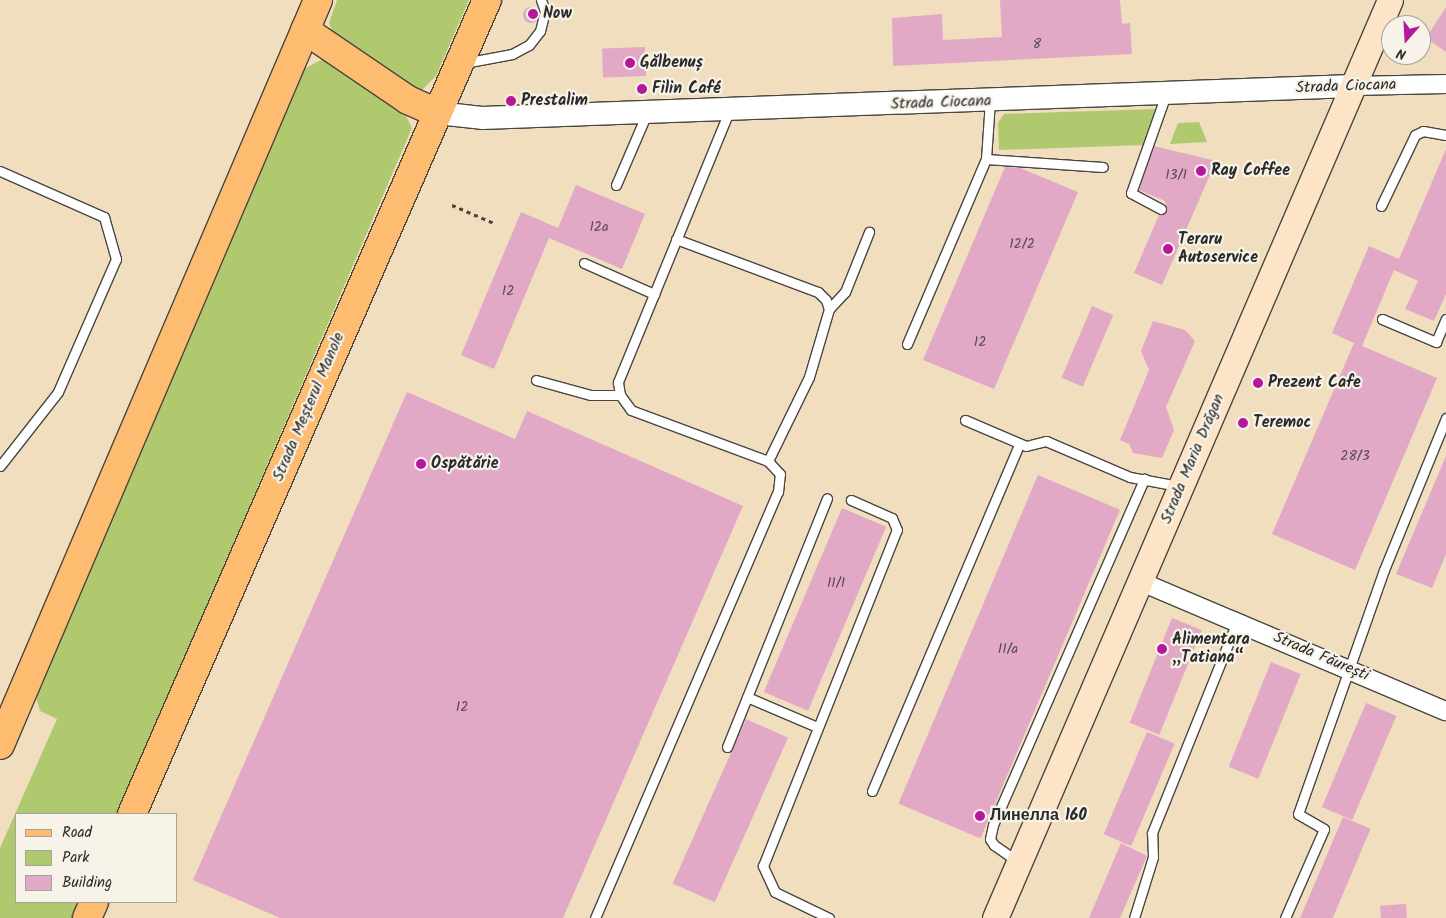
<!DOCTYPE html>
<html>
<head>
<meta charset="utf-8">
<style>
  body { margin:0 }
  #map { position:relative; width:1446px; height:918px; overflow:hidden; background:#f0debf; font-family:Kalam,sans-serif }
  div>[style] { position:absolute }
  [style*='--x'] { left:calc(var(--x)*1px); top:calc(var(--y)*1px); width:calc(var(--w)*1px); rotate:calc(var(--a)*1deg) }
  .green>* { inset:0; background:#b1c96e }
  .building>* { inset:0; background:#e1a9c6; transform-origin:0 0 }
  .round { border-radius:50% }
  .path>* { height:3px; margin-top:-1.5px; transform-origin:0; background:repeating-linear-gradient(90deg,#494641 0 4px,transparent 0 8px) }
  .roads { filter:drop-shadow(1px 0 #494641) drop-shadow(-1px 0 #494641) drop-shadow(0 1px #494641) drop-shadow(0 -1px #494641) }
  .service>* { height:9px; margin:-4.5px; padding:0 4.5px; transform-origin:4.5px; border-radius:4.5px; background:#fff }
  .minor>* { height:18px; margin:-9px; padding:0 9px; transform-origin:9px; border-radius:9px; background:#fff }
  .tertiary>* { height:22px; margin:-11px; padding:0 11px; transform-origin:11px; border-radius:11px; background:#fff }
  .secondary>* { height:25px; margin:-12.5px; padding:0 12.5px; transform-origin:12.5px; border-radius:12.5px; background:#fee4c6 }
  .primary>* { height:28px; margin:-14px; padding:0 14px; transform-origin:14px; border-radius:14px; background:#fdbc70 }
  .dots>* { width:14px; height:14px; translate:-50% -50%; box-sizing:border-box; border:2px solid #f7f3e8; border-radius:50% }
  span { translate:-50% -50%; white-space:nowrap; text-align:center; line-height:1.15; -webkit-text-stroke:4.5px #f7f3e8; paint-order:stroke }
  .number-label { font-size:14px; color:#584a52 }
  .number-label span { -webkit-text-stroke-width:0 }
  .poi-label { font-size:16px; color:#2b2b2b; font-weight:700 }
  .left { translate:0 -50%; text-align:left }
  .street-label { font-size:16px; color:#2b2b2b }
  .legend { position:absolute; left:15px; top:813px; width:162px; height:90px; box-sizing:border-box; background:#f7f3e8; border:1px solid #a5a39c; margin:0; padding:6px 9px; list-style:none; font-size:15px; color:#2b2b2b }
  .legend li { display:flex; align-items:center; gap:10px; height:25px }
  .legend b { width:25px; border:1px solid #a5a39c }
  .north { position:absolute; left:1381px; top:15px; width:50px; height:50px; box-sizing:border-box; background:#f7f3e8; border:1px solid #a5a39c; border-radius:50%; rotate:199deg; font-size:14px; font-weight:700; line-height:20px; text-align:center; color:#2b2b2b }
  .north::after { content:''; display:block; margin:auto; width:18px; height:22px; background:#b5179e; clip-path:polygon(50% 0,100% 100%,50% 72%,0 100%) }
</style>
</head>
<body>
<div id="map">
  <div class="green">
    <div style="clip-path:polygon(337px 0,469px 0,436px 76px,420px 92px,334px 36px,329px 23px)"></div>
    <div style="clip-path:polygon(323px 59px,403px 110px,412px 128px,117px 814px,16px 814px,16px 902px,79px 902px,72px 918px,0 918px,0 848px,57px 719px,40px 711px,35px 694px,302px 70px)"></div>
    <div style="clip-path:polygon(1156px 109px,1143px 145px,999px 150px,998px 123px,1004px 114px)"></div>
    <div style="clip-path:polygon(1199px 122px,1207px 142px,1170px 144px,1178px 123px)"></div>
  </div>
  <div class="building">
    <div style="clip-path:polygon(1000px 0,1120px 0,1122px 24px,1130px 23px,1132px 54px,893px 66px,892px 18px,942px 14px,943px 40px,1002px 37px)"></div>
    <div class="round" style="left:523px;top:7px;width:16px;height:16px"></div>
    <div style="clip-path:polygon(1446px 7px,1446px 52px,1426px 38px)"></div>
    <div style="left:645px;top:47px;width:29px;height:43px;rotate:88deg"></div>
    <div style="clip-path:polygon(1154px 146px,1216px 161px,1162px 285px,1134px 273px,1159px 215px,1167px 209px,1165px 201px,1139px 190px)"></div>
    <div style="clip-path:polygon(1446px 149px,1446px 294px,1434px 321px,1405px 309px,1418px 281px,1394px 270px,1362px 346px,1437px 378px,1355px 570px,1272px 534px,1354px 343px,1332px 333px,1369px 246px,1399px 259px)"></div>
    <div style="clip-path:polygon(1005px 167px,1020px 168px,1078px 192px,994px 389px,923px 360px)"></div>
    <div style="clip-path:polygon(576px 185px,645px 214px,622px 269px,549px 238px,494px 369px,461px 355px,521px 212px,558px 228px)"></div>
    <div style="left:1092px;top:306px;width:23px;height:78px;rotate:23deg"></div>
    <div style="clip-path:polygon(1153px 321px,1185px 330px,1195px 341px,1166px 407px,1174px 430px,1162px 458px,1133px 453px,1129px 444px,1120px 440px,1149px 370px,1141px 351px)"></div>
    <div style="clip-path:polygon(407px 392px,515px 439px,527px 411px,743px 506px,563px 918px,280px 918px,193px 880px)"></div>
    <div style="clip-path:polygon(1446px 456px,1446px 554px,1432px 588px,1396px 574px)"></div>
    <div style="left:1038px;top:475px;width:89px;height:357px;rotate:23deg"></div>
    <div style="left:842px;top:508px;width:48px;height:200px;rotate:23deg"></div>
    <div style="left:1172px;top:618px;width:32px;height:113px;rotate:22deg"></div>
    <div style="left:1271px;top:662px;width:32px;height:113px;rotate:22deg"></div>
    <div style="left:1366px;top:703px;width:33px;height:113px;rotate:23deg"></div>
    <div style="left:746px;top:719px;width:46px;height:180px;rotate:24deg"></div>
    <div style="left:1147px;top:732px;width:30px;height:111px;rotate:23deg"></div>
    <div style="left:1343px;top:817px;width:30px;height:110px;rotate:23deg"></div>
    <div style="clip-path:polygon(1121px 843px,1147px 856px,1120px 918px,1089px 918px)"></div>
    <div style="left:1406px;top:904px;width:14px;height:26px;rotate:86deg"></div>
  </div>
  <div class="path">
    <div style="--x:452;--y:205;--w:46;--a:23.2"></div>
  </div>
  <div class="roads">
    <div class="service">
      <div style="--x:464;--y:63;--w:49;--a:-10.6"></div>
      <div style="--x:512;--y:54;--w:19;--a:-28"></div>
      <div style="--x:529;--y:45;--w:18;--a:-52"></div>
      <div style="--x:540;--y:31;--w:21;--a:-76"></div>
      <div style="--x:545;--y:11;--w:12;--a:-110"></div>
      <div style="--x:986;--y:159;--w:117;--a:3.9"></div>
      <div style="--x:0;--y:171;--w:114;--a:23.9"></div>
      <div style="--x:104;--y:217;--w:44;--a:74.1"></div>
      <div style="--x:116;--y:259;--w:145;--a:113.6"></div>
      <div style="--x:58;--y:392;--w:94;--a:128.1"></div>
      <div style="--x:616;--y:185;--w:78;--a:-66.7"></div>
      <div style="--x:1381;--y:206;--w:79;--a:-64.4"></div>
      <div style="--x:1415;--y:135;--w:9;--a:-27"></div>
      <div style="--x:1423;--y:131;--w:23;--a:10"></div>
      <div style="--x:1161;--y:209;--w:34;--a:-152"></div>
      <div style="--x:1131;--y:193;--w:105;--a:-70.5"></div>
      <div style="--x:676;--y:239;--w:152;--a:20.5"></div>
      <div style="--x:818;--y:292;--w:11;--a:45"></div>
      <div style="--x:826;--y:300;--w:9;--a:72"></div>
      <div style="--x:829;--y:309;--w:71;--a:106.4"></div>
      <div style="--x:809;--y:377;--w:93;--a:116"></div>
      <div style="--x:584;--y:263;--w:77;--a:23.9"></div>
      <div style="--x:829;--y:309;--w:23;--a:-47"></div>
      <div style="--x:845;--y:292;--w:65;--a:-68.2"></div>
      <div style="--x:1382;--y:319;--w:59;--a:23.1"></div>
      <div style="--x:1436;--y:342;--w:25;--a:-67"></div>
      <div style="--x:907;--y:344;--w:201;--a:-66.9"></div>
      <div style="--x:986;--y:159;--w:58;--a:-86.1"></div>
      <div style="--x:536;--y:380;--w:57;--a:15.3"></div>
      <div style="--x:591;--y:395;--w:29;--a:0"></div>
      <div style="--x:965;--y:420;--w:66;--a:23.1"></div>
      <div style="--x:1026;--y:446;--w:21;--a:-14"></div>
      <div style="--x:1046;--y:441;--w:91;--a:23.2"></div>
      <div style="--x:1130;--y:477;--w:49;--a:10.6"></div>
      <div style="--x:747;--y:697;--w:76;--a:23.2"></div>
      <div style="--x:727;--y:747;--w:268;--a:-68.1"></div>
      <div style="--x:872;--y:791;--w:377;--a:-67"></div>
      <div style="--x:1017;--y:861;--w:28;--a:-145"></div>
      <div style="--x:994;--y:845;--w:7;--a:-124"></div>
      <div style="--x:990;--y:839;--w:14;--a:-78"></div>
      <div style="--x:993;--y:825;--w:378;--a:-66.4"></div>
      <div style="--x:595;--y:918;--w:464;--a:-66.8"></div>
      <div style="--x:778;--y:492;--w:18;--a:-84"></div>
      <div style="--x:780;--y:474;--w:18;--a:-133"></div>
      <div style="--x:768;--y:461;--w:146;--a:-159.6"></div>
      <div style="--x:631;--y:410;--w:19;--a:-126"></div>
      <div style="--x:620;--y:395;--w:13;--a:-99"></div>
      <div style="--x:618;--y:382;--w:293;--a:-67.7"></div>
      <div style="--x:829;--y:918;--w:60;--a:-154.3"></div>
      <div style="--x:775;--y:892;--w:29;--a:-115"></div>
      <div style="--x:763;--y:866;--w:362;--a:-68.3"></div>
      <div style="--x:897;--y:530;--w:13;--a:-113"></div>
      <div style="--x:892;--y:518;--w:45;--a:-156.3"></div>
      <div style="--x:1134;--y:918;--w:64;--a:-72.7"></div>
      <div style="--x:1153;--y:857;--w:24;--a:-92"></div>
      <div style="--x:1152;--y:833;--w:227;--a:-68.1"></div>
      <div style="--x:1285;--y:918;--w:97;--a:-66.3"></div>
      <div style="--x:1324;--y:829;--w:30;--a:-150"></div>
      <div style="--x:1298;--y:814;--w:259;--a:-70.6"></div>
      <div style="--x:1384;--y:570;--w:164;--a:-67.8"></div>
    </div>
    <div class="minor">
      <div style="--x:1352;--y:86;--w:94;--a:-1.2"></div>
      <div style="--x:1139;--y:581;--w:333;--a:23"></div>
    </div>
    <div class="tertiary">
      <div style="--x:437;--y:113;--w:45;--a:6.3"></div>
      <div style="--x:482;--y:118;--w:871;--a:-2.11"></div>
    </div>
    <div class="secondary">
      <div style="--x:995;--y:918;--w:999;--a:-66.72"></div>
    </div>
    <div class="primary">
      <div style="--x:305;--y:30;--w:125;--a:34.2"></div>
      <div style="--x:408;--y:100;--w:32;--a:24"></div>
      <div style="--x:0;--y:745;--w:810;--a:-66.88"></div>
      <div style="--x:132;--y:814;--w:888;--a:-66.44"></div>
      <div style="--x:87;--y:918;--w:17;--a:-66"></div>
    </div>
  </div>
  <div class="dots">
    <div style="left:533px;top:14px;background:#b5179e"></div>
    <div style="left:630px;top:63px;background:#b5179e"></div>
    <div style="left:642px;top:89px;background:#b5179e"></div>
    <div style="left:511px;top:101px;background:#b5179e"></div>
    <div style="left:1201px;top:171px;background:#b5179e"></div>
    <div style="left:1168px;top:249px;background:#b5179e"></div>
    <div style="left:1258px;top:383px;background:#b5179e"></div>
    <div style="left:1243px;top:423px;background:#b5179e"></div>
    <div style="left:421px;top:464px;background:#b5179e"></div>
    <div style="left:1162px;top:649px;background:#b5179e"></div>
    <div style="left:980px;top:816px;background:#b5179e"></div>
  </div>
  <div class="number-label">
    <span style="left:1037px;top:44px">8</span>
    <span style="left:1176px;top:175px">13/1</span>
    <span style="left:599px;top:227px">12a</span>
    <span style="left:1022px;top:244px">12/2</span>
    <span style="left:508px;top:291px">12</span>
    <span style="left:980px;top:342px">12</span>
    <span style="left:1355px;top:456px">28/3</span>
    <span style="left:836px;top:583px">11/1</span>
    <span style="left:1008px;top:649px">11/a</span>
    <span style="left:462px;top:707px">12</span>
  </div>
  <div class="poi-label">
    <span class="left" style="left:543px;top:14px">Now</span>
    <span class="left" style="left:640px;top:63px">Gălbenuș</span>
    <span class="left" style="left:652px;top:89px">Filin Café</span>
    <span class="left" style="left:521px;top:101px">Prestalim</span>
    <span class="left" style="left:1211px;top:171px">Ray Coffee</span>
    <span class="left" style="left:1178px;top:249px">Teraru<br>Autoservice</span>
    <span class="left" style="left:1268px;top:383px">Prezent Cafe</span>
    <span class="left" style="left:1253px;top:423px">Teremoc</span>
    <span class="left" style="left:431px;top:464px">Ospătărie</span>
    <span class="left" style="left:1172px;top:649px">Alimentara<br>„Tatiana“</span>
    <span class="left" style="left:990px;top:816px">Линелла 160</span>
  </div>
  <div class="street-label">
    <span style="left:1346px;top:87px;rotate:-2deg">Strada Ciocana</span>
    <span style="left:941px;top:103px;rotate:-2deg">Strada Ciocana</span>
    <span style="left:309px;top:407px;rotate:-67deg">Strada Meșterul Manole</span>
    <span style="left:1193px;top:459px;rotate:-67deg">Strada Maria Drăgan</span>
    <span style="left:1321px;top:657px;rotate:23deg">Strada Făurești</span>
  </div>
  <ul class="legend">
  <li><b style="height:6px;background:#fdbc70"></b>Road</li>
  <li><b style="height:14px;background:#b1c96e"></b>Park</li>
  <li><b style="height:14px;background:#e1a9c6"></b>Building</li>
  </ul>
  <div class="north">N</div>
</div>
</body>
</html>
